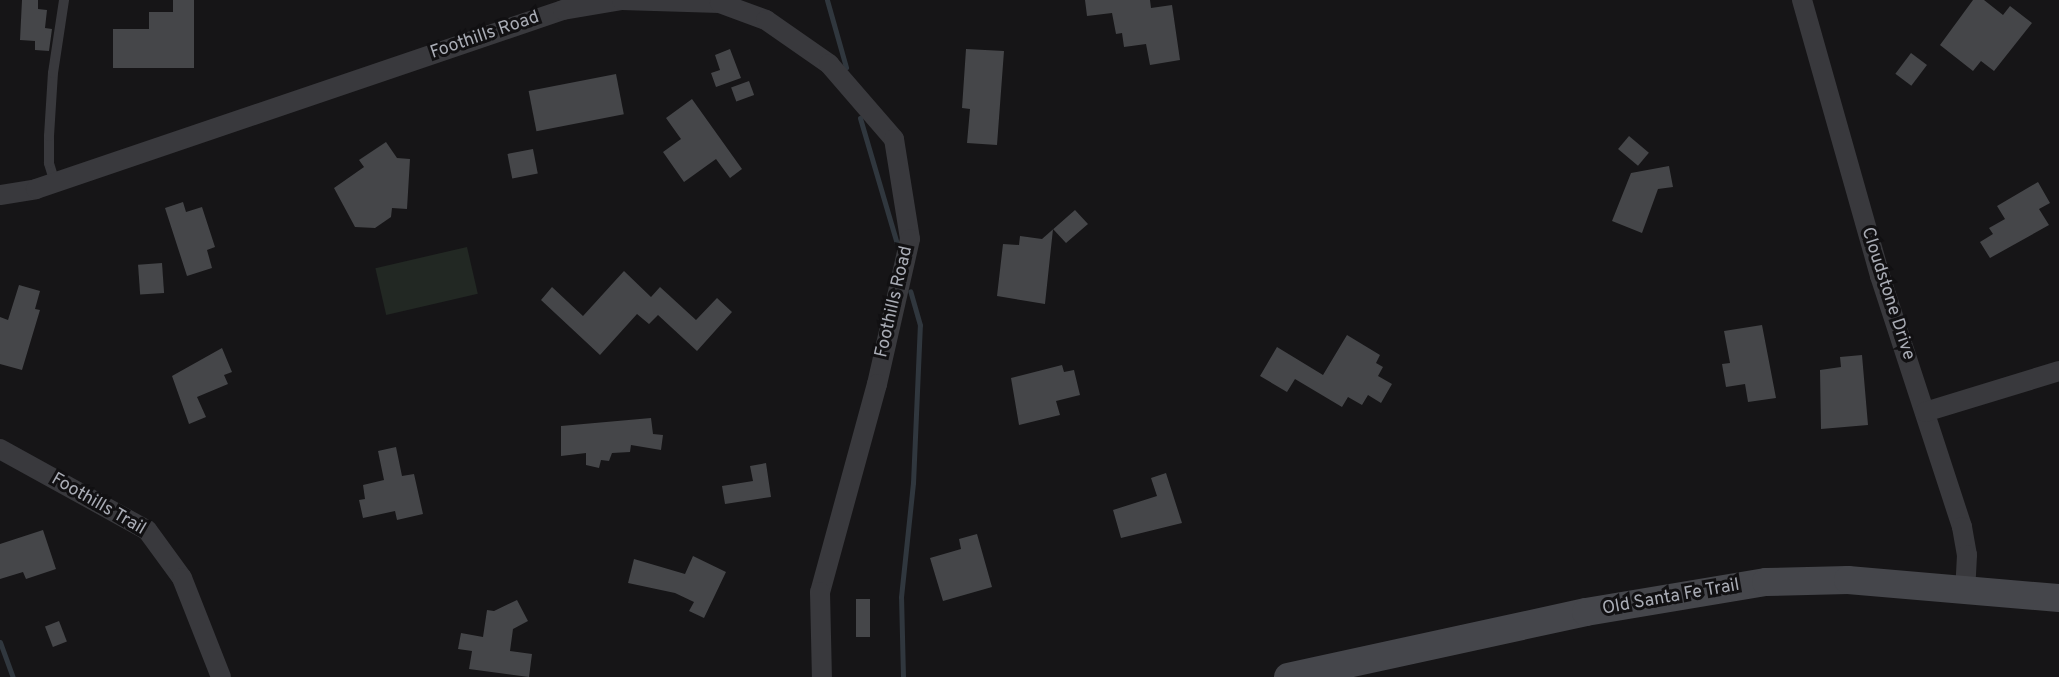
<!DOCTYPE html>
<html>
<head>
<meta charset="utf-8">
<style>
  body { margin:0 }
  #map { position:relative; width:2059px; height:677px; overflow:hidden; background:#161517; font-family:Overpass,sans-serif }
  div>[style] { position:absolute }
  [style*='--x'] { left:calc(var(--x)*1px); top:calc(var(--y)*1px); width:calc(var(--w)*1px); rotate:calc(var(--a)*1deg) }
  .green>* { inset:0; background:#222823; transform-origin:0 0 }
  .stream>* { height:5px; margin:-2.5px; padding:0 2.5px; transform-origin:2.5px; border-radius:2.5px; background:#30373e }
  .building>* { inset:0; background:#454649; transform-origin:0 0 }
  .lane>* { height:10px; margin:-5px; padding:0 5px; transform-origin:5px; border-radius:5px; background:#39393d }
  .street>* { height:20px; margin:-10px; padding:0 10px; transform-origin:10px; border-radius:10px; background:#39393d }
  .secondary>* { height:28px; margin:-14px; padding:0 14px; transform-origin:14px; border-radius:14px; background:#45464b }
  span { translate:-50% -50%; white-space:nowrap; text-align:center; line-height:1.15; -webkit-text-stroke:6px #111012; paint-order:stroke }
  .street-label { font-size:18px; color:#a9acb5 }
</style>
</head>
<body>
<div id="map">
  <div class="green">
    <div style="left:467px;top:247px;width:48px;height:94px;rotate:77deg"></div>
  </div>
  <div class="stream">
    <div style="--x:827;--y:0;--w:70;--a:74.2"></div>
    <div style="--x:860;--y:118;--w:131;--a:73.6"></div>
    <div style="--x:0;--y:642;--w:37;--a:70"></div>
    <div style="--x:903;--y:677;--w:80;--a:-91.4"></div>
    <div style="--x:901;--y:597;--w:115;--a:-84"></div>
    <div style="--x:913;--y:483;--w:158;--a:-87.5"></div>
    <div style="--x:920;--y:325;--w:35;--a:-106"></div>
  </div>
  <div class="building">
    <div style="clip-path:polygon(22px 0,38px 0,38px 9px,47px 10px,45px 28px,52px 29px,49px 51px,35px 50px,35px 41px,20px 40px)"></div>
    <div style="clip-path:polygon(173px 0,194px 0,194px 68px,113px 68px,113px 29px,149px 29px,149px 12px,173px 12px)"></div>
    <div style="clip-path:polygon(1085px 0,1150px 0,1151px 8px,1172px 5px,1180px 60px,1150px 65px,1146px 44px,1124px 47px,1122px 33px,1116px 34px,1112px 13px,1087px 16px)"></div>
    <div style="clip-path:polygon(1973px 0,1984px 0,2003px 15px,2010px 6px,2032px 23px,1994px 71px,1981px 61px,1973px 71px,1940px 45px)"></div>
    <div style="clip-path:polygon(730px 49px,741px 78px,716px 87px,711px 73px,720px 70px,715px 55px)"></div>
    <div style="clip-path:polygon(966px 49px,1004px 51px,997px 145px,967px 143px,970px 109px,962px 108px)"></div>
    <div style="left:1911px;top:53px;width:20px;height:26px;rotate:37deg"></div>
    <div style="left:616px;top:74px;width:41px;height:89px;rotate:79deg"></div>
    <div style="left:749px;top:81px;width:15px;height:19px;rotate:70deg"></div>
    <div style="clip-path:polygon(692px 99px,742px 169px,730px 178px,716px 159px,684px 182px,663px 152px,681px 139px,666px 118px)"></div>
    <div style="left:1629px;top:136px;width:26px;height:17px;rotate:40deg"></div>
    <div style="clip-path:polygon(386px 142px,397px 158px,410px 159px,407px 209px,392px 208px,391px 217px,375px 228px,355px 227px,334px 188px,364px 167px,359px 160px)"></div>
    <div style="left:533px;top:149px;width:25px;height:26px;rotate:79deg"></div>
    <div style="clip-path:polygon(1669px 166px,1673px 187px,1658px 189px,1642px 233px,1612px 221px,1631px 173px)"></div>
    <div style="clip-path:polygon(2038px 182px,2050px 203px,2039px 209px,2049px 225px,1990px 258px,1980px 242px,1993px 234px,1989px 228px,2005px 219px,1997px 206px)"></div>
    <div style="clip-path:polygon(183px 202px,186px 212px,202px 207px,215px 247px,207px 250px,212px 268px,187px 276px,165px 208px)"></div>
    <div style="clip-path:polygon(1075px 210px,1088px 224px,1066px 243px,1053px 229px,1045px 304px,997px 296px,1003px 244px,1019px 245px,1020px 236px,1042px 239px)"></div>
    <div style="left:162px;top:263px;width:30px;height:24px;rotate:86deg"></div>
    <div style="clip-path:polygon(624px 271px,651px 297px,660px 287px,696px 320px,717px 298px,732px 312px,697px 351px,658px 315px,649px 324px,637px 314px,600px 355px,541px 300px,552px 287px,583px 316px)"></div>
    <div style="clip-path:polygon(19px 285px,40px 291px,35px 309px,40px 310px,22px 370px,0 364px,0 317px,8px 320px)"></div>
    <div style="clip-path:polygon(1762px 325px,1776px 398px,1748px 402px,1745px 384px,1726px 387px,1722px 364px,1730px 363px,1724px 331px)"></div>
    <div style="clip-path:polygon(1347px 335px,1380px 355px,1376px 363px,1383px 367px,1378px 376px,1392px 384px,1381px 403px,1368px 395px,1362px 405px,1348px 397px,1342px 407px,1295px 379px,1287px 392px,1260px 376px,1277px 347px,1323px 375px)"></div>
    <div style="clip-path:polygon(222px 348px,232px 372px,224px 375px,228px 384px,197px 397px,206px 417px,189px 424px,172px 376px)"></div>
    <div style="clip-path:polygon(1862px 355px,1868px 425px,1821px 429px,1820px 370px,1841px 367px,1840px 357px)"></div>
    <div style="clip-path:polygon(1062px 365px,1064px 372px,1074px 370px,1080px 395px,1056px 401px,1060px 415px,1019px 425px,1011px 378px)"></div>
    <div style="clip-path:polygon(651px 418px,653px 434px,663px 435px,661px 450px,631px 445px,630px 452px,612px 453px,609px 461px,601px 460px,599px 468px,586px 465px,586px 453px,561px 456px,561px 426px)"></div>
    <div style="clip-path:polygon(396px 447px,402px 476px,414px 474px,423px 514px,397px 520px,395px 511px,363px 518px,359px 500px,365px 499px,363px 485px,384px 480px,378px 451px)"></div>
    <div style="clip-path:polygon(766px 463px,771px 497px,725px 504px,722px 486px,753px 481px,750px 466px)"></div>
    <div style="clip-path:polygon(1166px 473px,1182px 523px,1121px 538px,1113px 510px,1157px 496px,1151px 478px)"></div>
    <div style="clip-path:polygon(43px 530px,56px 569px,26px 579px,23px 572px,0 579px,0 544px)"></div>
    <div style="clip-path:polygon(977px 534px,992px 587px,943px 601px,930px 558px,961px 549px,959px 539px)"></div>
    <div style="clip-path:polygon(693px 556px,726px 572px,704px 618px,689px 611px,694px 602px,675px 593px,628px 583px,634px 559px,685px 574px)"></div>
    <div style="left:856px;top:599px;width:14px;height:38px"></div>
    <div style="clip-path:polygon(517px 600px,528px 621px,513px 629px,510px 651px,532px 654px,529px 677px,469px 669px,472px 651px,458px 649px,461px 633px,483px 637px,487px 610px,494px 611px)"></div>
    <div style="left:59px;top:621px;width:22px;height:15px;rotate:69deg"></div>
  </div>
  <div class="lane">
    <div style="--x:55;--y:183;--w:21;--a:-107"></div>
    <div style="--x:49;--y:163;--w:27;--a:-90"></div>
    <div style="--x:49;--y:136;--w:63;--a:-86.4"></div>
    <div style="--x:53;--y:73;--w:74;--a:-81.4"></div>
  </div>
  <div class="street">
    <div style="--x:1802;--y:0;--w:287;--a:74.2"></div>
    <div style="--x:1880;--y:276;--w:264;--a:71.9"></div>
    <div style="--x:1962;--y:527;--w:28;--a:80"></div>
    <div style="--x:1967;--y:555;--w:33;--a:93"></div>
    <div style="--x:0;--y:195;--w:36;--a:-9"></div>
    <div style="--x:36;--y:189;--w:557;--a:-18.76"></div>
    <div style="--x:563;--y:10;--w:60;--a:-9.6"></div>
    <div style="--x:622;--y:0;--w:98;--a:1.8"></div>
    <div style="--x:720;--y:3;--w:49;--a:20.3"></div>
    <div style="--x:766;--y:20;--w:77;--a:34.9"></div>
    <div style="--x:829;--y:64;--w:99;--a:49.1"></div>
    <div style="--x:894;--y:139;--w:101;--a:80.9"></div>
    <div style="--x:910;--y:239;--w:149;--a:102.8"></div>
    <div style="--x:877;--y:384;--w:216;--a:105.3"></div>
    <div style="--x:820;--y:592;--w:85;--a:88.7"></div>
    <div style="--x:1925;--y:412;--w:140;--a:-17"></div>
    <div style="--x:0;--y:449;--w:168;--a:28.9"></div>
    <div style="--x:147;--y:530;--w:59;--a:53.9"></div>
    <div style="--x:182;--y:578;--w:106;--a:68.5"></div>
  </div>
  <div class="secondary">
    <div style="--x:1288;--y:677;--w:305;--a:-12.3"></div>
    <div style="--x:1586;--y:612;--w:182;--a:-9.5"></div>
    <div style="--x:1766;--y:582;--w:82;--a:-1.4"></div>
    <div style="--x:1848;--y:580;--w:212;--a:4.9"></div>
  </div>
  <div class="street-label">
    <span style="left:485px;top:36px;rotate:-19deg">Foothills Road</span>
    <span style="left:1887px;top:294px;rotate:72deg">Cloudstone Drive</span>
    <span style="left:895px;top:302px;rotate:-77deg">Foothills Road</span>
    <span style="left:98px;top:505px;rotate:30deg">Foothills Trail</span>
    <span style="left:1671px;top:598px;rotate:-10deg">Old Santa Fe Trail</span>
  </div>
</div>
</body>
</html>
